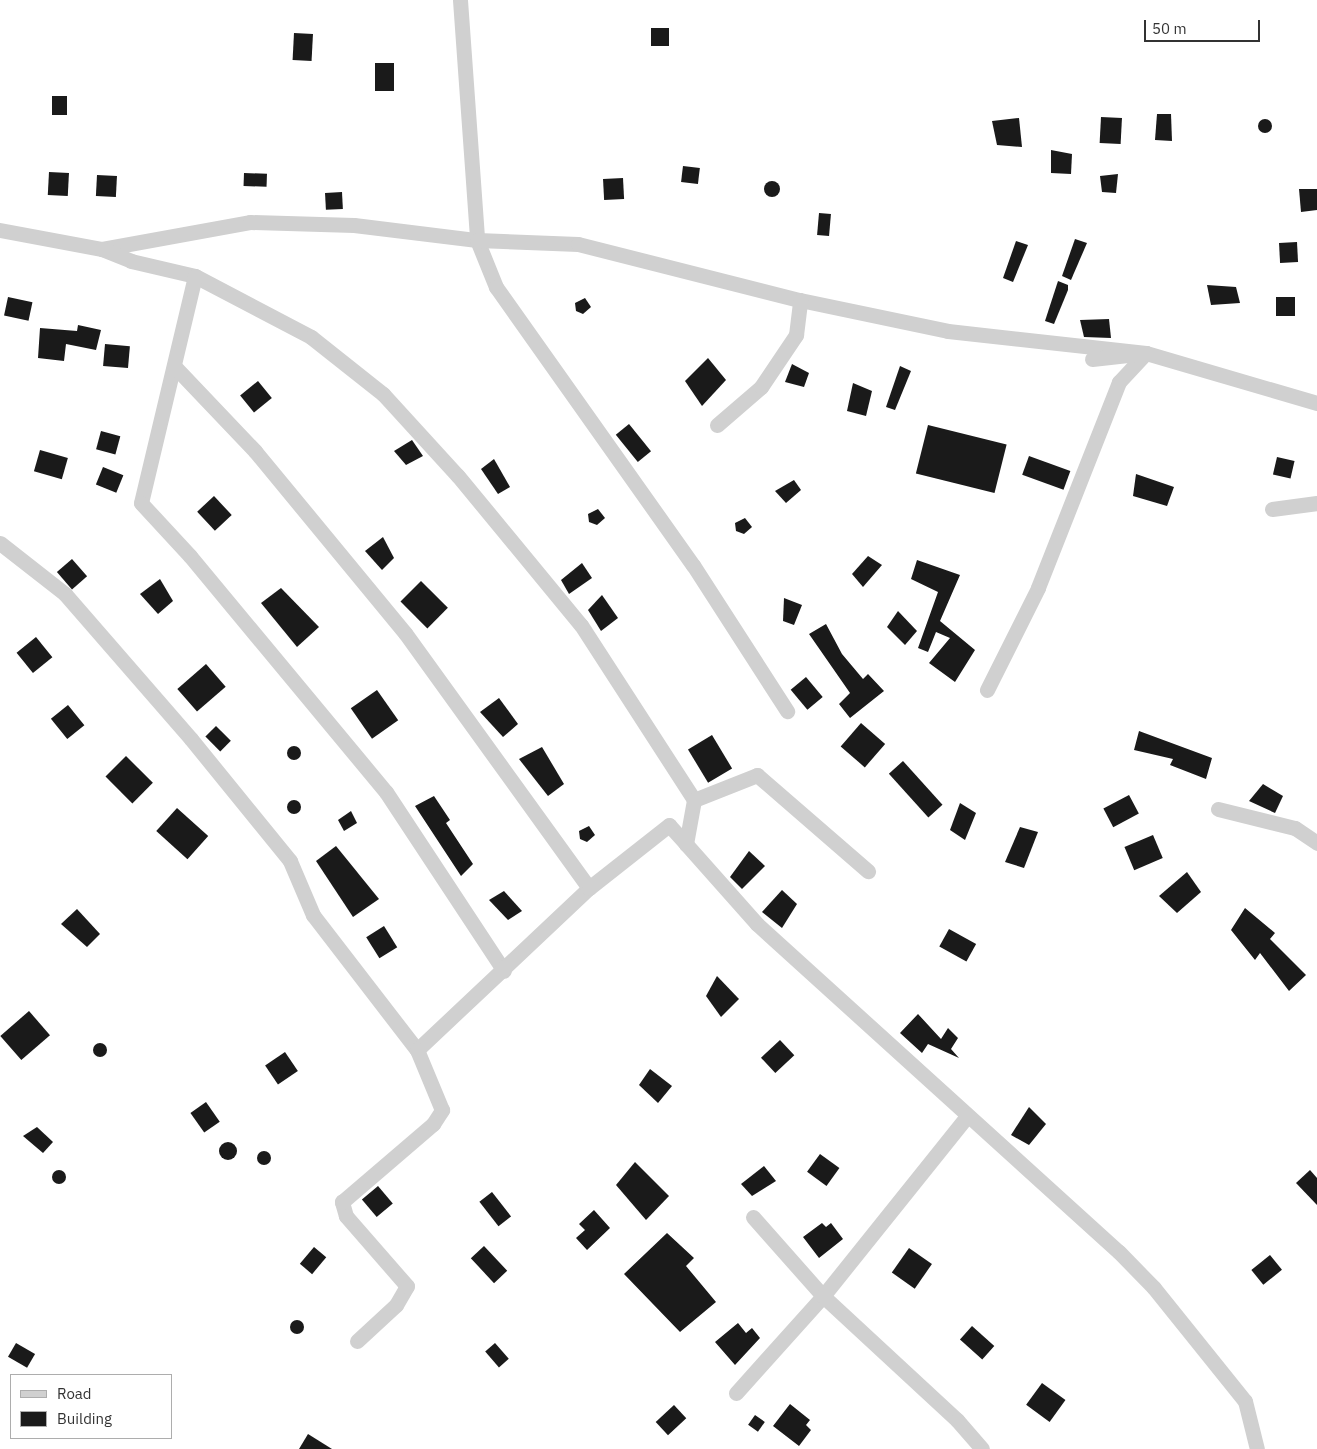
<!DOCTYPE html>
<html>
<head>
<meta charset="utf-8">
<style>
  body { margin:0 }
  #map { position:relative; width:1317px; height:1449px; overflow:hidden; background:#fff; font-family:"IBM Plex Sans",sans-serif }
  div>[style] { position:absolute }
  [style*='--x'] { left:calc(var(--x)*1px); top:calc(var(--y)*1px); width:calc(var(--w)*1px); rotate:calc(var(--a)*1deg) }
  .building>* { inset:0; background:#1a1a1a; transform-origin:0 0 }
  .round { border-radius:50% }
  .minor>* { height:15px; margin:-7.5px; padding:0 7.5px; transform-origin:7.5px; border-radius:7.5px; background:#d0d0d0 }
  span { translate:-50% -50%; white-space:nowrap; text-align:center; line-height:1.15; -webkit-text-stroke:5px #fff; paint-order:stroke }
  .legend { position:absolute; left:10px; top:1374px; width:162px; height:65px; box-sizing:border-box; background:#fff; border:1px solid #adadad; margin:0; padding:6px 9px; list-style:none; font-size:15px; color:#333 }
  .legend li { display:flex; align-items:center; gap:10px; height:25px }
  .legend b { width:25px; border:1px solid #adadad }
  .scale { position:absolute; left:1144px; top:20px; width:116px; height:22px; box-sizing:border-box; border:2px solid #333; border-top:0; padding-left:6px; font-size:15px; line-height:18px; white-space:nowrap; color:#333; -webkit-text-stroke:4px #fff; paint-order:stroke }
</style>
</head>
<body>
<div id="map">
  <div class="building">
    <div style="left:651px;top:28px;width:18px;height:18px"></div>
    <div style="left:294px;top:33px;width:19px;height:27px;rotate:3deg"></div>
    <div style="left:394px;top:63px;width:28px;height:19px;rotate:90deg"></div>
    <div style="left:52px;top:96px;width:15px;height:19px"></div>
    <div style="clip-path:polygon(1157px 114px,1171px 114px,1172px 141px,1155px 140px)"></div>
    <div style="left:1101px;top:117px;width:21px;height:26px;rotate:3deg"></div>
    <div style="clip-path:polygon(1019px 118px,1022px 147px,997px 145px,992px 121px)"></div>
    <div class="round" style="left:1258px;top:119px;width:14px;height:14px"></div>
    <div style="clip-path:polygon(1051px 150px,1072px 154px,1071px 174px,1051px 173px)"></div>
    <div style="left:683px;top:166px;width:17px;height:16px;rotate:7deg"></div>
    <div style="left:49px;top:172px;width:20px;height:23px;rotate:3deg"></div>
    <div style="left:244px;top:173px;width:23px;height:13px;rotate:2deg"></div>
    <div style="clip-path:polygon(1118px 174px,1116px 193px,1102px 192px,1100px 176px)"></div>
    <div style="left:97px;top:175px;width:20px;height:21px;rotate:3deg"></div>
    <div style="left:623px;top:178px;width:21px;height:20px;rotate:87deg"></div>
    <div class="round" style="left:764px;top:181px;width:16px;height:16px"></div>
    <div style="clip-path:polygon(1299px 189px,1317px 189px,1317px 210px,1301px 212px)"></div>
    <div style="left:342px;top:192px;width:17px;height:17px;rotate:87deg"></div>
    <div style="left:819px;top:213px;width:12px;height:22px;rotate:5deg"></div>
    <div style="clip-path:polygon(1075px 239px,1087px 243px,1071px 280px,1062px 276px)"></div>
    <div style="clip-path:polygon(1016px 241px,1028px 245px,1013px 282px,1003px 278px)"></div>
    <div style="left:1297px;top:242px;width:20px;height:18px;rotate:87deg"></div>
    <div style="clip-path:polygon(1058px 281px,1068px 285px,1068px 290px,1054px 324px,1045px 321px)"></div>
    <div style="clip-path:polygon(1207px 285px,1236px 287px,1240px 303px,1211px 305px)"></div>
    <div style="left:8px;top:297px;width:25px;height:19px;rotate:12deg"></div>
    <div style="left:1276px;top:297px;width:19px;height:19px"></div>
    <div style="clip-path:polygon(585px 298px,591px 307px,583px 314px,576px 311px,575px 303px)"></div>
    <div style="clip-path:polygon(1109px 319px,1111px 338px,1084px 337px,1080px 320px)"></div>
    <div style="clip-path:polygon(78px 325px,101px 330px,96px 350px,66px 344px,64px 361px,38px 358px,40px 328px,77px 331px)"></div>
    <div style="left:105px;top:344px;width:25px;height:22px;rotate:5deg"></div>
    <div style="clip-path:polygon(708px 358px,726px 380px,702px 406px,685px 381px)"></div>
    <div style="clip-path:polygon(792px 364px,809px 373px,804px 387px,785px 382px)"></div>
    <div style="clip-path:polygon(900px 366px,911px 371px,895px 410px,886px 407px)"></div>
    <div style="left:258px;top:381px;width:22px;height:23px;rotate:51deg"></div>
    <div style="clip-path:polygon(853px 383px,872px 391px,866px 416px,847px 411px)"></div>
    <div style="left:629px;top:424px;width:35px;height:17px;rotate:51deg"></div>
    <div style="left:928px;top:425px;width:81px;height:50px;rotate:14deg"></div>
    <div style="left:101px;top:431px;width:20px;height:19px;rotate:15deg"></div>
    <div style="clip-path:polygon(412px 440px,423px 456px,406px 465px,394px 451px)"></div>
    <div style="left:40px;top:450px;width:29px;height:22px;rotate:16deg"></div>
    <div style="left:1029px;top:456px;width:44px;height:20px;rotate:20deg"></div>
    <div style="left:1277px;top:457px;width:18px;height:18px;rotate:13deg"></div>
    <div style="clip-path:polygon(494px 459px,510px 487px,498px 494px,481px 469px)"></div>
    <div style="left:103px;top:467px;width:22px;height:19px;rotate:22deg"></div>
    <div style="clip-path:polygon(1136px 474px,1174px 487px,1167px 506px,1133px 496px)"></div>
    <div style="clip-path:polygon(794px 480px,801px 490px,786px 503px,775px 491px)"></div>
    <div style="left:214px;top:496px;width:26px;height:23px;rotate:47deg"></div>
    <div style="clip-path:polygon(598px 509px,605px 518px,597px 525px,589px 522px,588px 514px)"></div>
    <div style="clip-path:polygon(745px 518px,752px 527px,744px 534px,736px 531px,735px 523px)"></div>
    <div style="clip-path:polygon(383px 537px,394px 558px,382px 570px,365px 551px)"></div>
    <div style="clip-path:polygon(868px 556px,882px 565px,863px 587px,852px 574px)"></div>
    <div style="left:72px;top:559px;width:23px;height:20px;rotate:49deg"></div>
    <div style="clip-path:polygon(917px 560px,960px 575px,940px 621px,975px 650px,955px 682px,929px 663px,950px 638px,936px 632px,928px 652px,918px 648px,938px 592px,911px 579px)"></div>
    <div style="clip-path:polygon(582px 563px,592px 578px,569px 594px,561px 580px)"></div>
    <div style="clip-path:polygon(160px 579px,173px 601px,158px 614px,140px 594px)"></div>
    <div style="left:421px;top:581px;width:38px;height:29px;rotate:45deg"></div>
    <div style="clip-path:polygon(281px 588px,319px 627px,297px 647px,261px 603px)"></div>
    <div style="clip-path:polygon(602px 595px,618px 618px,601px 631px,588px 610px)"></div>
    <div style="clip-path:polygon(784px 598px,802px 605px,794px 625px,783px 621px)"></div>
    <div style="clip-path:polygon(898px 611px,917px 631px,905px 645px,887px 627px)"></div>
    <div style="clip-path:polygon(826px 624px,842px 654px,863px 679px,868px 674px,884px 691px,850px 718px,839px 704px,850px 693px,809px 634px)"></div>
    <div style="left:36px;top:637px;width:26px;height:25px;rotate:51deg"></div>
    <div style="left:206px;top:664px;width:30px;height:38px;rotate:49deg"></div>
    <div style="left:806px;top:677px;width:26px;height:20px;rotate:50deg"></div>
    <div style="left:377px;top:690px;width:37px;height:32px;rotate:55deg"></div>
    <div style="clip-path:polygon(499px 698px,518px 724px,503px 737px,480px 712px)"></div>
    <div style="left:68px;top:705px;width:26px;height:22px;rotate:51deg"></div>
    <div style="left:861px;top:723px;width:32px;height:31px;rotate:41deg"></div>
    <div style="left:216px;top:726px;width:21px;height:15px;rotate:45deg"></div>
    <div style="clip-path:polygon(1139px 731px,1212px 758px,1206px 779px,1170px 765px,1173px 759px,1134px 750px)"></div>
    <div style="left:712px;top:735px;width:39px;height:28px;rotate:59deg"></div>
    <div class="round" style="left:287px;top:746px;width:14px;height:14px"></div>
    <div style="clip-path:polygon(542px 747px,564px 784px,548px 796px,519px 759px)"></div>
    <div style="left:126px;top:756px;width:38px;height:29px;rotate:45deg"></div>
    <div style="left:903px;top:761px;width:59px;height:19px;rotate:48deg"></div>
    <div style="clip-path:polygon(1263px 784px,1283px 796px,1275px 813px,1249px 801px)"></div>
    <div style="left:1129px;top:795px;width:21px;height:29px;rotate:62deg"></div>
    <div style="clip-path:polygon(434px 796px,450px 820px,446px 823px,473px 864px,461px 876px,415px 806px)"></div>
    <div class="round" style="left:287px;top:800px;width:14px;height:14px"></div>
    <div style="clip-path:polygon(960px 803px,976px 813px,965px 840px,950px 830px)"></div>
    <div style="left:177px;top:808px;width:42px;height:31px;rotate:42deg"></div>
    <div style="clip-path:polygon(351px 811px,357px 823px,344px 831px,338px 820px)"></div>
    <div style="clip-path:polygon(589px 826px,595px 835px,587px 842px,580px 839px,579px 831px)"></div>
    <div style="clip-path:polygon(1020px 827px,1038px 832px,1024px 868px,1005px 862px)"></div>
    <div style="left:1153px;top:835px;width:25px;height:31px;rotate:67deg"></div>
    <div style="clip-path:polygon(336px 846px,379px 899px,353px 917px,316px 861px)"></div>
    <div style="clip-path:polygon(749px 851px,765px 866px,742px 889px,730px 877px)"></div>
    <div style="clip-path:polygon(1187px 872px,1201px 892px,1177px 913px,1159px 896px)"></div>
    <div style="clip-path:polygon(782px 890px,797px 904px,782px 928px,762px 912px)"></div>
    <div style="clip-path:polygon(504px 891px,522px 911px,508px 920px,489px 900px)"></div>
    <div style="clip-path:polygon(1245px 908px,1275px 933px,1270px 939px,1306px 975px,1289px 991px,1260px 953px,1255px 960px,1231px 930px)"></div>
    <div style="clip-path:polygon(77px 909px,100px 934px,87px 947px,61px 924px)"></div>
    <div style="left:384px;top:926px;width:25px;height:21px;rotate:58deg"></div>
    <div style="left:949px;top:929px;width:31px;height:20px;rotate:29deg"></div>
    <div style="clip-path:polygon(717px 976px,739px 999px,721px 1017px,706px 996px)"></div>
    <div style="left:29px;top:1011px;width:32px;height:38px;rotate:49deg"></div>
    <div style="clip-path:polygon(918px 1014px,941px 1039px,948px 1028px,958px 1038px,951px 1049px,959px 1058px,928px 1044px,922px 1053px,900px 1033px)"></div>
    <div style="left:780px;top:1040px;width:21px;height:26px;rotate:47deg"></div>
    <div class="round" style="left:93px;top:1043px;width:14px;height:14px"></div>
    <div style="left:285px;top:1052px;width:23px;height:24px;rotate:56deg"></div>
    <div style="clip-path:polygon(650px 1069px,672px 1086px,658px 1103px,639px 1085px)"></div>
    <div style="left:206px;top:1102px;width:24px;height:19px;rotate:55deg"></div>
    <div style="clip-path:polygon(1029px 1107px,1046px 1124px,1029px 1145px,1011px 1135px)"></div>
    <div style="clip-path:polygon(37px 1127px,53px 1142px,43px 1153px,23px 1136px)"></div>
    <div class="round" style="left:219px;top:1142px;width:18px;height:18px"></div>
    <div class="round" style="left:257px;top:1151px;width:14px;height:14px"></div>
    <div style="left:820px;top:1154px;width:24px;height:22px;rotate:36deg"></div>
    <div style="clip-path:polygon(635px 1162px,669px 1196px,646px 1220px,616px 1185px)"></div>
    <div style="clip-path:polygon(764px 1166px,776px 1181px,752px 1196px,741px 1184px)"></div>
    <div style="clip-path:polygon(1310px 1170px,1317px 1178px,1317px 1205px,1296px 1183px)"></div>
    <div class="round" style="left:52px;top:1170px;width:14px;height:14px"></div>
    <div style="left:378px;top:1186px;width:23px;height:21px;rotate:50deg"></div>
    <div style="left:492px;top:1192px;width:31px;height:16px;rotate:52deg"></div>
    <div style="clip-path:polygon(594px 1210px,610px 1228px,587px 1250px,576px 1238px,585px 1230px,579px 1224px)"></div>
    <div style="clip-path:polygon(822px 1223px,826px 1227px,831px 1223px,843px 1239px,819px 1258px,803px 1237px)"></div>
    <div style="clip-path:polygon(667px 1233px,694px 1258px,686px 1266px,716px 1302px,680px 1332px,624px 1274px)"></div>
    <div style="left:484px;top:1246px;width:34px;height:18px;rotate:47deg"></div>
    <div style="left:314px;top:1247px;width:16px;height:22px;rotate:40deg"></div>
    <div style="left:909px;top:1248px;width:28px;height:30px;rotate:35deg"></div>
    <div style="left:1270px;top:1255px;width:19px;height:24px;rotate:51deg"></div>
    <div class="round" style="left:290px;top:1320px;width:14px;height:14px"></div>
    <div style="clip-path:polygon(738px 1323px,746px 1333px,752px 1328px,760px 1338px,735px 1365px,715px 1342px)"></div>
    <div style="left:972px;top:1326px;width:30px;height:18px;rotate:42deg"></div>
    <div style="left:16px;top:1343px;width:22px;height:16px;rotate:30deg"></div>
    <div style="left:495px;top:1343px;width:21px;height:13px;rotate:49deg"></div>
    <div style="left:1042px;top:1383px;width:29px;height:27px;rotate:36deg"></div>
    <div style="clip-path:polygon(790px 1404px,810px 1420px,806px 1425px,811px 1430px,799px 1446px,773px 1426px)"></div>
    <div style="left:674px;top:1405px;width:18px;height:25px;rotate:47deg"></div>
    <div style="left:755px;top:1415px;width:12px;height:12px;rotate:35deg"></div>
    <div style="clip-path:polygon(308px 1434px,332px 1449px,299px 1449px)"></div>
  </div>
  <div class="minor">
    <div style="--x:460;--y:0;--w:241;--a:85.9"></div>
    <div style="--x:477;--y:240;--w:51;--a:68"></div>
    <div style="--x:496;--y:287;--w:341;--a:54.7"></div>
    <div style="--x:693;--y:565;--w:174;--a:57.2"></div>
    <div style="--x:0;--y:230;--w:104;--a:10.6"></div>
    <div style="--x:102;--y:249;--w:150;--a:-10.3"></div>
    <div style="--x:250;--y:222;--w:104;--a:1.7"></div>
    <div style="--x:354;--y:225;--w:124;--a:7"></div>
    <div style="--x:477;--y:240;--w:101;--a:2.3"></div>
    <div style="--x:578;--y:244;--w:229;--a:14.2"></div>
    <div style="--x:800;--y:300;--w:151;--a:11.8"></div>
    <div style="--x:948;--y:331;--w:199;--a:6.3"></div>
    <div style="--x:1146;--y:353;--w:40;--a:133"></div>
    <div style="--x:1119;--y:382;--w:221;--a:111.5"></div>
    <div style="--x:1038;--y:588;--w:114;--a:116.6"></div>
    <div style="--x:102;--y:249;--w:31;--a:22"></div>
    <div style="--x:131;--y:261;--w:66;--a:13.2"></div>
    <div style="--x:195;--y:276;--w:131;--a:27.7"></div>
    <div style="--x:311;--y:337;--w:92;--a:38.4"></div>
    <div style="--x:383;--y:394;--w:111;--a:47.6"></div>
    <div style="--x:458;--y:476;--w:193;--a:50.5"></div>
    <div style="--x:581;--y:625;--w:208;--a:57.1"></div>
    <div style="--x:694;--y:800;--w:45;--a:100.3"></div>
    <div style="--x:686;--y:844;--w:107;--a:48.4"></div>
    <div style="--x:757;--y:924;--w:488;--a:42.2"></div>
    <div style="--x:1119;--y:1252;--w:50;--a:45.8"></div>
    <div style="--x:1154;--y:1288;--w:145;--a:51.2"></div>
    <div style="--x:1245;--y:1401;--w:49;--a:76"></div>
    <div style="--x:195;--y:276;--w:233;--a:103.4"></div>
    <div style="--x:141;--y:503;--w:72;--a:47.2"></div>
    <div style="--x:190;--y:556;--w:307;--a:50.3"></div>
    <div style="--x:386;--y:792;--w:214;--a:56.6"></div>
    <div style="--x:1092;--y:359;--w:54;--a:-6.3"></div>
    <div style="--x:1146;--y:353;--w:178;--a:16.3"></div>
    <div style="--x:717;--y:425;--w:58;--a:-40.8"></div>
    <div style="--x:761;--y:387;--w:63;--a:-56.1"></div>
    <div style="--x:796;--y:335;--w:35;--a:-83"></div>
    <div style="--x:1272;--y:509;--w:45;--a:-7.6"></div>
    <div style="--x:0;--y:543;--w:83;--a:38.1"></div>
    <div style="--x:65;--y:594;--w:192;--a:49"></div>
    <div style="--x:191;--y:739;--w:157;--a:50.9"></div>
    <div style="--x:290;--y:861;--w:59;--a:66.9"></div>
    <div style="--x:313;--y:915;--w:170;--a:52.4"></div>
    <div style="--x:417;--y:1050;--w:236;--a:-43.3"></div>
    <div style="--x:589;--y:888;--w:314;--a:-125.8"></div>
    <div style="--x:405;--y:633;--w:236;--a:-129.5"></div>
    <div style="--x:255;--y:451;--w:116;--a:-133.6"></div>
    <div style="--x:694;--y:800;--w:68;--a:-21.6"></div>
    <div style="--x:757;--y:775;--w:147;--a:40.9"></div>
    <div style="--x:1218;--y:809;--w:79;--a:13.9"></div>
    <div style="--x:1295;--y:828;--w:27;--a:34"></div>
    <div style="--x:589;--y:888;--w:102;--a:-38.2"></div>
    <div style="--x:669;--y:825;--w:25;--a:48"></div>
    <div style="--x:753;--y:1217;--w:106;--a:48.5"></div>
    <div style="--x:823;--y:1296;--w:183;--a:42.8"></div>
    <div style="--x:957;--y:1420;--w:38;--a:49"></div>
    <div style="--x:357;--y:1341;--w:53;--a:-42.7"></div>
    <div style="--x:396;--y:1305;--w:22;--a:-60"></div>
    <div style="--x:407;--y:1286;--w:93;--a:-131.1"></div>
    <div style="--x:346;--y:1216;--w:15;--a:-106"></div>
    <div style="--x:342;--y:1202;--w:120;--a:-40.6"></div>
    <div style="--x:433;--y:1124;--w:17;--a:-57"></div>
    <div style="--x:442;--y:1110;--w:65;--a:-112.6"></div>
    <div style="--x:736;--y:1393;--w:130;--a:-48.1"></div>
    <div style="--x:823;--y:1296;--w:231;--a:-51.3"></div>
  </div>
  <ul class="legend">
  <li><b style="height:6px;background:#d0d0d0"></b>Road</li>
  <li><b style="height:14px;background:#1a1a1a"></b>Building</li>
  </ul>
  <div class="scale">50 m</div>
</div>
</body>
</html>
